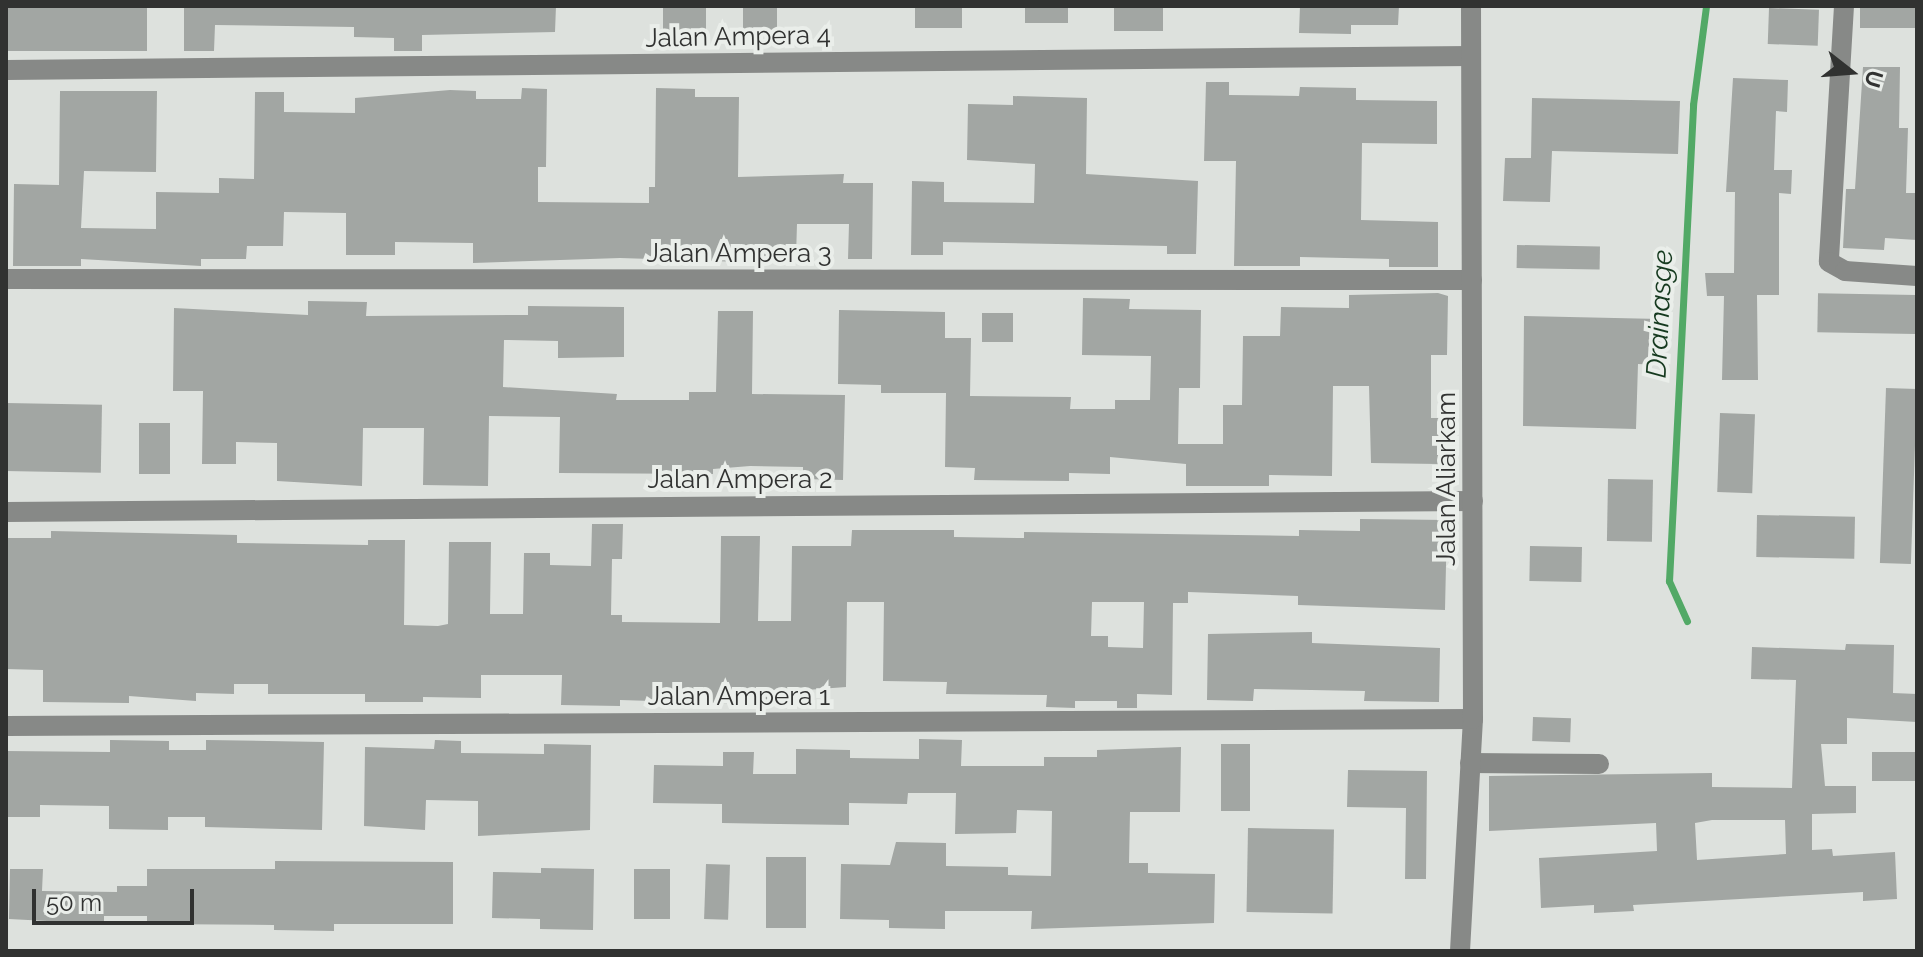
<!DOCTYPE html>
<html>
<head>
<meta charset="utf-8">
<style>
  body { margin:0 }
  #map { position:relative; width:1923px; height:957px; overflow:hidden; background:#dde1dd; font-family:Raleway,sans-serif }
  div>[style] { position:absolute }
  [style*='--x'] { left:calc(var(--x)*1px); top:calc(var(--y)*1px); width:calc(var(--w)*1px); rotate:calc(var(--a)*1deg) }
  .stream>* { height:7px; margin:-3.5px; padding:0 3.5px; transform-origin:3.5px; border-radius:3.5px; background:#52a966 }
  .building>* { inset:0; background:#a2a6a3; transform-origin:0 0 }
  .minor>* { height:20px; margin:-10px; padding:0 10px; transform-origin:10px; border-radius:10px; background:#878987 }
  span { translate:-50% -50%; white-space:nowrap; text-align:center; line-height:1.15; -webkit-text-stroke:8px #eaeeea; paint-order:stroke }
  .street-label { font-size:26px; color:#313231 }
  .water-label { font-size:28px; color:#15391e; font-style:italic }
  .frame { position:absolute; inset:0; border:8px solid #313231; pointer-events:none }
  .north { position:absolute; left:1811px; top:32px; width:80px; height:80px; -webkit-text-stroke:6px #eaeeea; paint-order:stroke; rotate:107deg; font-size:22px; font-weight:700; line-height:32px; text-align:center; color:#313231 }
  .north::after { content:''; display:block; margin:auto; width:28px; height:36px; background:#313231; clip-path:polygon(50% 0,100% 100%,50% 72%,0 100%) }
  .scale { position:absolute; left:32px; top:889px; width:162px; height:36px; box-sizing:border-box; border:4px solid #313231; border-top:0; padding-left:10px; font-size:24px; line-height:28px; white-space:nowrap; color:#313231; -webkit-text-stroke:6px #eaeeea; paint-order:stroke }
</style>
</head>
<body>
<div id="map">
  <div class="stream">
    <div style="--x:1687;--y:621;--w:44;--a:-114.2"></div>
    <div style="--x:1669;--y:581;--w:477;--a:-87.1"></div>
    <div style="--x:1693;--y:105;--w:100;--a:-82.5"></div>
  </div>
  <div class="building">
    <div style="left:6px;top:6px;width:141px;height:45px"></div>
    <div style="clip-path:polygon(184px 6px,556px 6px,555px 32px,422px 35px,422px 51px,394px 51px,394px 38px,354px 37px,354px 27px,215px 25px,214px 51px,184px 51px)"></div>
    <div style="left:663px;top:6px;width:43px;height:26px"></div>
    <div style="left:743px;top:6px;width:34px;height:26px"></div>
    <div style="left:915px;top:6px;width:47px;height:22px"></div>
    <div style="left:1025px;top:6px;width:43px;height:17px"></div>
    <div style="left:1114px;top:6px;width:49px;height:25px"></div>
    <div style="clip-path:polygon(1300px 6px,1399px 6px,1398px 25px,1351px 25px,1351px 34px,1299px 33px)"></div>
    <div style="left:1860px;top:6px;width:57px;height:22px"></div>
    <div style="left:1769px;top:8px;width:50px;height:36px;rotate:2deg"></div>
    <div style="clip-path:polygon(1863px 67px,1900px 67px,1899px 128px,1908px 128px,1906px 193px,1917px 193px,1917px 240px,1885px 238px,1884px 250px,1843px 248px,1846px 189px,1855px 189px)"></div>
    <div style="clip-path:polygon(1733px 78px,1788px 80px,1787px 112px,1776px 111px,1774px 170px,1792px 170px,1791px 194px,1779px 193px,1779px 295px,1757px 295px,1758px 380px,1722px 380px,1724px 296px,1707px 296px,1705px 273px,1734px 273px,1735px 192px,1726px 192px)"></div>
    <div style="clip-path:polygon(1206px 82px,1229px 82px,1229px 95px,1299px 96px,1300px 87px,1356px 88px,1356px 100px,1437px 101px,1437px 144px,1362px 143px,1361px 220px,1438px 222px,1438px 267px,1389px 267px,1389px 259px,1300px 257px,1300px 266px,1234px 266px,1236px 161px,1204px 161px)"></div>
    <div style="clip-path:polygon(522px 88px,547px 89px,546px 167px,538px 167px,538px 202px,649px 203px,649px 187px,655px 187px,656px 88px,695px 89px,695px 97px,739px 97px,738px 177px,844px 174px,843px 183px,873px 183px,872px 259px,848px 259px,849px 224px,797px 224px,796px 257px,743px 256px,743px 262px,620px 258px,473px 263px,473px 243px,395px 242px,395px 255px,346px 255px,346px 213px,284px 212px,283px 246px,247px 246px,246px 259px,201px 259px,201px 266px,81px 259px,81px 266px,13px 266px,14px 184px,59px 185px,60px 91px,157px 91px,156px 172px,84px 171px,81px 228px,156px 229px,156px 192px,219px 193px,219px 178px,254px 179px,255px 92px,284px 92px,284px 112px,355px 113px,355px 98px,450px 90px,476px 91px,476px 99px,521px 99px)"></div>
    <div style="clip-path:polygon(1013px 96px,1087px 98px,1086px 174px,1198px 181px,1196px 254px,1167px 254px,1167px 246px,943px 242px,943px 255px,911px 255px,912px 181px,944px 182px,944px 202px,1034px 203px,1035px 164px,967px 160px,968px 104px,1013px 105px)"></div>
    <div style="clip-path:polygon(1532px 98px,1680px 101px,1678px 154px,1552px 151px,1550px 202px,1503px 201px,1505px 158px,1531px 158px)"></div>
    <div style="left:1517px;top:245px;width:83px;height:23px;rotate:1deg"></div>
    <div style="clip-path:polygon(1438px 293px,1448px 296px,1447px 355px,1431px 355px,1431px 418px,1439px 418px,1438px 464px,1371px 463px,1369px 386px,1333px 386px,1332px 476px,1269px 475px,1269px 486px,1186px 486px,1186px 464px,1110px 457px,1110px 474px,1069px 473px,1069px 481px,974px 480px,975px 468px,945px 467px,946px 393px,881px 393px,881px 385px,838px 384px,839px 310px,945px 312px,945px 338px,971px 338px,970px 396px,1071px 397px,1070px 409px,1115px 409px,1115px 400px,1150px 400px,1151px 356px,1082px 355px,1083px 298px,1130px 299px,1129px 309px,1201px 310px,1200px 388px,1179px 388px,1178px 444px,1223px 444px,1223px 405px,1242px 405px,1243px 336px,1280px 336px,1281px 307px,1349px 308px,1349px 295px)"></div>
    <div style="left:1916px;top:295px;width:39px;height:98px;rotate:91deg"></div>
    <div style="clip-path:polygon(308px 301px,367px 302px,366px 316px,528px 315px,528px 306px,624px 307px,624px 357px,558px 358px,558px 341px,504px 340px,503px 387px,617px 394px,616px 400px,689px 400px,689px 392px,716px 392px,718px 311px,753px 311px,752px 394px,845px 395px,843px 480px,803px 479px,803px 467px,750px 466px,713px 469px,713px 474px,559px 473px,560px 417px,489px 416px,488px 486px,423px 485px,424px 428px,363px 428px,362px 486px,277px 481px,277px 443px,236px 442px,236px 464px,202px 464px,203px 391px,173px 391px,174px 308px,308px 315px)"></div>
    <div style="left:982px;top:313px;width:31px;height:29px"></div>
    <div style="clip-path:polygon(1524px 316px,1660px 319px,1659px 365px,1638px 364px,1636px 429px,1523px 426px)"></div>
    <div style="left:1886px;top:388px;width:31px;height:175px;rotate:2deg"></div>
    <div style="left:6px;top:403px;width:96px;height:68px;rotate:1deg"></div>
    <div style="left:1720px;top:413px;width:35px;height:79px;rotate:2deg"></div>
    <div style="left:139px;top:423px;width:31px;height:51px"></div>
    <div style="left:1608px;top:479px;width:45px;height:62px;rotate:1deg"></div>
    <div style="left:1757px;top:515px;width:98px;height:42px;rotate:1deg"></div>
    <div style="clip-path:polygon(evenodd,1360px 519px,1447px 520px,1445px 610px,1298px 605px,1298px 596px,1188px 592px,1188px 603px,1173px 603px,1172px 695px,1137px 694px,1137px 708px,1117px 708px,1117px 701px,1075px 701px,1075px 708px,1046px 707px,1047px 695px,946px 694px,947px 682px,883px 681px,884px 602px,847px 602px,846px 687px,780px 692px,779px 705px,620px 700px,620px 706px,561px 705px,562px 675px,481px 675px,481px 698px,423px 697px,423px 702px,365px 702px,365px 694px,268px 694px,268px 684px,234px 684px,234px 694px,196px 693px,196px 701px,129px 696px,129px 703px,43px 702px,43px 670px,6px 669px,6px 538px,51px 538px,51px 531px,237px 535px,237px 543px,368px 545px,368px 540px,405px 540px,404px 625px,438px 626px,448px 624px,449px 542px,491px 542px,490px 614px,523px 614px,524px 553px,550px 553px,550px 565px,591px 566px,592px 524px,623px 524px,622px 559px,612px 559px,611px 615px,622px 615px,622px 622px,720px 623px,721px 536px,760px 536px,758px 621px,791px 621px,792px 546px,851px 546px,852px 530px,954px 530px,954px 537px,1024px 538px,1024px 532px,1299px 536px,1299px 530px,1360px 531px,1360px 519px,1092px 602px,1144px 602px,1143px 648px,1108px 647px,1108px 636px,1091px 636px,1092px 602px)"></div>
    <div style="left:1530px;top:546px;width:52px;height:35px;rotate:1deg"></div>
    <div style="clip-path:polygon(1312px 632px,1312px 643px,1440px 648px,1439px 702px,1364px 701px,1365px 691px,1311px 690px,1254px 689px,1253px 701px,1207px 700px,1208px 634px)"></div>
    <div style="clip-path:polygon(evenodd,1846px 644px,1894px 645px,1893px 693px,1917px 694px,1917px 722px,1847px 718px,1847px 744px,1821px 744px,1825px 786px,1856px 786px,1856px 813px,1812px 814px,1812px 850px,1832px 849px,1833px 856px,1895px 852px,1897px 899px,1863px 901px,1863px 892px,1633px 905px,1634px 911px,1594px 913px,1594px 905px,1541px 908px,1539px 858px,1657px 851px,1656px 823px,1489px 831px,1489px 776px,1712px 773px,1712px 787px,1792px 788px,1796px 680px,1751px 679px,1752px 647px,1845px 650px,1846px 644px,1712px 820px,1785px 820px,1786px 854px,1697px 860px,1695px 823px,1712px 820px)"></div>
    <div style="left:1533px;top:717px;width:38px;height:24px;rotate:2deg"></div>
    <div style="clip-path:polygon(919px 739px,962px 740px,961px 766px,1044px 766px,1044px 757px,1097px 757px,1097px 750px,1181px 747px,1180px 812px,1130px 812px,1129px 863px,1148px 863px,1148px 873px,1215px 874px,1214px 923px,1031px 929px,1032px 911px,945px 911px,945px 929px,889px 928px,889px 920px,840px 919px,841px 864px,890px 865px,896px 842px,946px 843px,946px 866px,1008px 867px,1008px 875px,1051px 876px,1052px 811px,1017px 810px,1016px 833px,955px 834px,956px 793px,908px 793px,907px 804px,849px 803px,849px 825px,722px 823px,722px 804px,653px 803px,654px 765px,723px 766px,723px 752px,754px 752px,753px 774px,796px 774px,796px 749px,850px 750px,850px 758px,919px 759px)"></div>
    <div style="clip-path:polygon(110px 740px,169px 741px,169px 750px,206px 750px,206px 740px,324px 742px,322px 830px,205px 827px,205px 817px,168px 817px,168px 830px,109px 829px,109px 806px,40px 805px,40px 817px,6px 817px,6px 751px,110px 752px)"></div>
    <div style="clip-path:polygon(435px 740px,461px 741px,461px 753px,544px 754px,544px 744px,591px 745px,590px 830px,478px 836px,478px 801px,426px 800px,425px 830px,364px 826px,365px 747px,434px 749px)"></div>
    <div style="left:1221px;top:744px;width:29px;height:67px"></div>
    <div style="left:1917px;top:752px;width:29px;height:45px;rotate:90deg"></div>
    <div style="clip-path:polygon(1348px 770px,1427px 771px,1426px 879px,1405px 879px,1406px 808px,1347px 807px)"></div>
    <div style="left:1248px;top:828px;width:86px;height:84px;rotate:1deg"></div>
    <div style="left:766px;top:857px;width:40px;height:71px"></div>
    <div style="clip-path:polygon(275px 861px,453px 862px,453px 924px,334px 924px,334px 931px,274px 930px,274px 925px,147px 924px,147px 916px,104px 916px,104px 924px,9px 919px,10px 869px,43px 869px,42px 891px,117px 892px,117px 886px,147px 886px,147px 869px,275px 869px)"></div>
    <div style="left:706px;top:864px;width:24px;height:55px;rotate:2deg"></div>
    <div style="clip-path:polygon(541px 868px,594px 869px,593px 930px,540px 929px,540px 919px,492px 918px,493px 872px,541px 873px)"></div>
    <div style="left:634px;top:869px;width:36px;height:50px"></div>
  </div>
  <div class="minor">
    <div style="--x:1844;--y:6;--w:256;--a:93.4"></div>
    <div style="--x:1829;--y:262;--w:18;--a:29"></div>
    <div style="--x:1845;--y:271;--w:72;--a:4"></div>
    <div style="--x:6;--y:70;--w:1465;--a:-0.55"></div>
    <div style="--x:6;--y:279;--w:1466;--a:0.04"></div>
    <div style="--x:6;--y:512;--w:1467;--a:-0.43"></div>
    <div style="--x:6;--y:726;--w:1467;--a:-0.27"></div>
    <div style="--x:1470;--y:763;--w:129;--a:0.4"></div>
    <div style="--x:1460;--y:951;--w:232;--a:-86.8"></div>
    <div style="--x:1473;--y:719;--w:713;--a:-90.16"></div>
  </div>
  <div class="street-label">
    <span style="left:738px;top:37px;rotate:-1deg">Jalan Ampera 4</span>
    <span style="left:739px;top:254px">Jalan Ampera 3</span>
    <span style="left:1447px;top:479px;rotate:-90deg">Jalan Aliarkam</span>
    <span style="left:740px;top:480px">Jalan Ampera 2</span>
    <span style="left:739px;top:697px">Jalan Ampera 1</span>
  </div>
  <div class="water-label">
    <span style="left:1660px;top:314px;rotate:-87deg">Drainasge</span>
  </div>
  <div class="frame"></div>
  <div class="north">U</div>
  <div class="scale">50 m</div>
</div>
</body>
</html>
